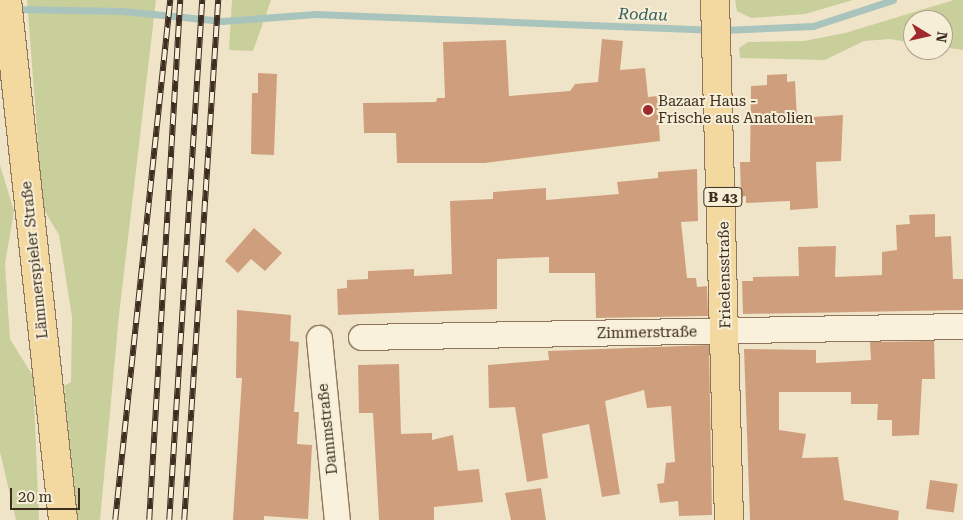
<!DOCTYPE html>
<html>
<head>
<meta charset="utf-8">
<style>
  body { margin:0 }
  #map { position:relative; width:963px; height:520px; overflow:hidden; background:#f0e4c8; font-family:"Roboto Serif",serif }
  div>[style] { position:absolute }
  [style*='--x'] { left:calc(var(--x)*1px); top:calc(var(--y)*1px); width:calc(var(--w)*1px); rotate:calc(var(--a)*1deg) }
  .green>* { inset:0; background:#c9cf9b }
  .stream>* { height:7px; margin:-3.5px; padding:0 3.5px; transform-origin:3.5px; border-radius:3.5px; background:#a9c4bc }
  .building>* { inset:0; background:#cf9f7d; transform-origin:0 0 }
  .roads { filter:drop-shadow(1px 0 #8d765c) drop-shadow(-1px 0 #8d765c) drop-shadow(0 1px #8d765c) drop-shadow(0 -1px #8d765c) }
  .minor>* { height:25px; margin:-12.5px; padding:0 12.5px; transform-origin:12.5px; border-radius:12.5px; background:#faf1dc }
  .major>* { height:28px; margin:-14px; padding:0 14px; transform-origin:14px; border-radius:14px; background:#f3d9a0 }
  .rail>* { height:5.5px; margin-top:-2.75px; transform-origin:0; background:repeating-linear-gradient(90deg,#f7eed8 0 11px,#3d2e20 0 22px); box-sizing:border-box; border-block:1px solid #3d2e20 }
  .dots>* { width:14px; height:14px; translate:-50% -50%; box-sizing:border-box; border:2px solid #f7eed8; border-radius:50% }
  span { translate:-50% -50%; white-space:nowrap; text-align:center; line-height:1.15; -webkit-text-stroke:4px #f7eed8; paint-order:stroke }
  .shield-label span { padding:1px 4px; background:#f7eed8; border:1px solid; border-radius:4px; -webkit-text-stroke-width:0 }
  .shield-label { font-size:14px; color:#3d2e20; font-weight:700 }
  .poi-label { font-size:15px; color:#3d2e20 }
  .left { translate:0 -50%; text-align:left }
  .street-label { font-size:15px; color:#3d2e20 }
  .water-label { font-size:16px; color:#2f5d5a; font-style:italic }
  .north { position:absolute; left:903px; top:10px; width:50px; height:50px; box-sizing:border-box; background:#f7eed8; border:1px solid #ada18e; border-radius:50%; rotate:99deg; font-size:14px; font-weight:700; line-height:20px; text-align:center; color:#3d2e20 }
  .north::after { content:''; display:block; margin:auto; width:18px; height:22px; background:#9e2a2b; clip-path:polygon(50% 0,100% 100%,50% 72%,0 100%) }
  .scale { position:absolute; left:10px; top:488px; width:70px; height:22px; box-sizing:border-box; border:2px solid #3d2e20; border-top:0; padding-left:6px; font-size:15px; line-height:18px; white-space:nowrap; color:#3d2e20; -webkit-text-stroke:4px #f7eed8; paint-order:stroke }
</style>
</head>
<body>
<div id="map">
  <div class="green">
    <div style="clip-path:polygon(27px 0,156px 0,119px 315px,100px 520px,78px 520px,64px 386px,71px 382px,72px 317px,59px 235px,43px 208px)"></div>
    <div style="clip-path:polygon(232px 0,271px 0,253px 51px,229px 50px)"></div>
    <div style="clip-path:polygon(735px 0,853px 0,805px 14px,751px 18px,737px 11px)"></div>
    <div style="clip-path:polygon(954px 0,963px 0,963px 50px,943px 47px,943px 20px,913px 20px,913px 43px,890px 39px,864px 41px,825px 60px,740px 58px,739px 48px,748px 42px,804px 41px,845px 33px)"></div>
    <div style="clip-path:polygon(0 165px,14px 211px,5px 264px,10px 339px,33px 376px,39px 520px,16px 520px,0 452px)"></div>
  </div>
  <div class="stream">
    <div style="--x:13;--y:9;--w:110;--a:1"></div>
    <div style="--x:123;--y:11;--w:100;--a:5.8"></div>
    <div style="--x:222;--y:21;--w:94;--a:-4.3"></div>
    <div style="--x:316;--y:14;--w:395;--a:2.3"></div>
    <div style="--x:722;--y:30;--w:91;--a:-2.5"></div>
    <div style="--x:813;--y:26;--w:84;--a:-18"></div>
  </div>
  <div class="building">
    <div style="clip-path:polygon(602px 39px,623px 41px,620px 70px,645px 68px,648px 97px,657px 96px,660px 141px,485px 163px,397px 163px,396px 133px,364px 133px,363px 103px,436px 102px,437px 98px,445px 98px,443px 42px,506px 40px,509px 96px,570px 91px,575px 84px,598px 82px)"></div>
    <div style="clip-path:polygon(258px 73px,277px 74px,274px 155px,251px 154px,252px 93px,258px 93px)"></div>
    <div style="clip-path:polygon(787px 74px,787px 82px,795px 81px,797px 118px,843px 115px,841px 161px,816px 162px,818px 208px,790px 210px,790px 201px,746px 203px,746px 196px,741px 197px,740px 162px,750px 162px,751px 86px,767px 85px,767px 75px)"></div>
    <div style="clip-path:polygon(697px 169px,698px 221px,681px 222px,687px 278px,696px 278px,697px 287px,707px 286px,708px 316px,596px 318px,595px 273px,549px 273px,549px 257px,497px 259px,497px 309px,338px 315px,337px 289px,347px 288px,347px 280px,368px 279px,368px 271px,414px 269px,414px 276px,452px 274px,450px 201px,493px 199px,493px 192px,546px 188px,546px 200px,619px 194px,617px 182px,658px 178px,658px 172px)"></div>
    <div style="clip-path:polygon(935px 214px,935px 237px,951px 236px,953px 279px,963px 279px,963px 310px,743px 314px,742px 281px,753px 281px,753px 277px,799px 276px,798px 247px,836px 246px,835px 277px,882px 275px,882px 252px,897px 250px,896px 225px,910px 224px,909px 215px)"></div>
    <div style="clip-path:polygon(254px 228px,282px 253px,265px 271px,251px 259px,238px 273px,225px 261px)"></div>
    <div style="clip-path:polygon(237px 310px,291px 315px,290px 341px,299px 342px,294px 412px,299px 412px,297px 444px,312px 445px,308px 519px,264px 516px,264px 520px,233px 520px,242px 378px,236px 378px)"></div>
    <div style="clip-path:polygon(934px 341px,935px 379px,922px 379px,919px 435px,892px 436px,892px 420px,877px 420px,878px 404px,851px 404px,851px 392px,779px 392px,779px 430px,806px 434px,802px 458px,838px 457px,844px 500px,899px 511px,898px 520px,750px 520px,744px 349px,816px 350px,816px 363px,871px 360px,870px 342px)"></div>
    <div style="clip-path:polygon(709px 345px,712px 515px,679px 516px,678px 501px,660px 503px,657px 484px,664px 483px,666px 463px,675px 462px,671px 406px,647px 408px,644px 390px,605px 401px,620px 494px,602px 497px,589px 424px,542px 434px,548px 478px,527px 482px,515px 407px,489px 408px,488px 365px,549px 360px,548px 351px)"></div>
    <div style="clip-path:polygon(399px 364px,401px 434px,432px 433px,432px 440px,453px 435px,458px 471px,479px 469px,483px 502px,434px 507px,434px 520px,379px 520px,373px 413px,359px 413px,358px 365px)"></div>
    <div style="left:930px;top:480px;width:28px;height:29px;rotate:8deg"></div>
    <div style="clip-path:polygon(541px 488px,546px 520px,511px 520px,505px 493px)"></div>
  </div>
  <div class="roads">
    <div class="minor">
      <div style="--x:361;--y:337;--w:602;--a:-1.05"></div>
      <div style="--x:319;--y:338;--w:183;--a:84.4"></div>
    </div>
    <div class="major">
      <div style="--x:7;--y:0;--w:523;--a:83.85"></div>
      <div style="--x:715;--y:0;--w:520;--a:88.46"></div>
    </div>
  </div>
  <div class="rail">
    <div style="--x:115;--y:520;--w:523;--a:-83.96"></div>
    <div style="--x:149;--y:520;--w:521;--a:-86.59"></div>
    <div style="--x:169;--y:520;--w:521;--a:-86.37"></div>
    <div style="--x:184;--y:520;--w:521;--a:-86.26"></div>
  </div>
  <div class="dots">
    <div style="left:648px;top:110px;background:#9e2a2b"></div>
  </div>
  <div class="shield-label">
    <span style="left:723px;top:197px">B 43</span>
  </div>
  <div class="poi-label">
    <span class="left" style="left:658px;top:110px">Bazaar Haus -<br>Frische aus Anatolien</span>
  </div>
  <div class="street-label">
    <span style="left:35px;top:260px;rotate:-96deg">Lämmerspieler Straße</span>
    <span style="left:725px;top:275px;rotate:-91deg">Friedensstraße</span>
    <span style="left:647px;top:333px;rotate:-1deg">Zimmerstraße</span>
    <span style="left:328px;top:429px;rotate:-96deg">Dammstraße</span>
  </div>
  <div class="water-label">
    <span style="left:643px;top:15px;rotate:2deg">Rodau</span>
  </div>
  <div class="north">N</div>
  <div class="scale">20 m</div>
</div>
</body>
</html>
